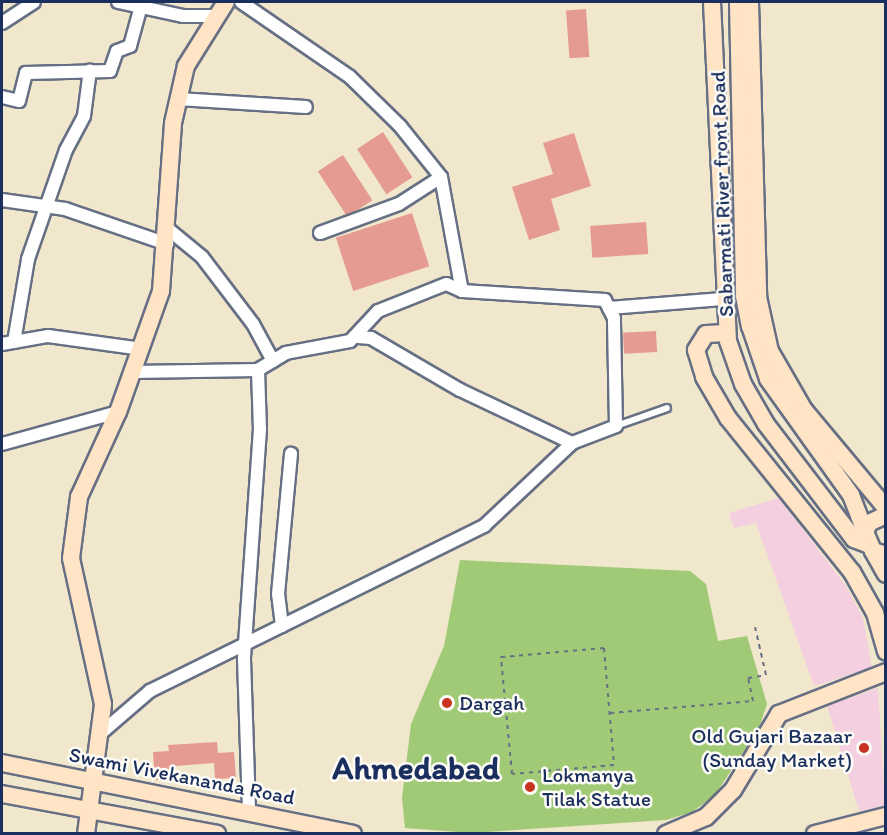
<!DOCTYPE html>
<html>
<head>
<meta charset="utf-8">
<style>
  body { margin:0 }
  #map { position:relative; width:887px; height:835px; overflow:hidden; background:#f1e7cc; font-family:Itim,sans-serif }
  div>[style] { position:absolute }
  [style*='--x'] { left:calc(var(--x)*1px); top:calc(var(--y)*1px); width:calc(var(--w)*1px); rotate:calc(var(--a)*1deg) }
  .built>* { inset:0; background:#f3cfe0 }
  .green>* { inset:0; background:#a0ca76 }
  .building>* { inset:0; background:#e59b92; transform-origin:0 0 }
  .path>* { height:2px; margin-top:-1px; transform-origin:0; background:repeating-linear-gradient(90deg,#666f84 0 4.5px,transparent 0 9px) }
  .roads { filter:drop-shadow(2px 0 #666f84) drop-shadow(-2px 0 #666f84) drop-shadow(0 2px #666f84) drop-shadow(0 -2px #666f84) }
  .lane>* { height:6px; margin:-3px; padding:0 3px; transform-origin:3px; border-radius:3px; background:#fff }
  .street>* { height:12px; margin:-6px; padding:0 6px; transform-origin:6px; border-radius:6px; background:#fff }
  .secondary>* { height:16px; margin:-8px; padding:0 8px; transform-origin:8px; border-radius:8px; background:#ffe4c6 }
  .dots>* { width:16px; height:16px; translate:-50% -50%; box-sizing:border-box; border:3px solid #fdfcf7; border-radius:50% }
  span { translate:-50% -50%; white-space:nowrap; text-align:center; line-height:1.15; -webkit-text-stroke:5px #fdfcf7; paint-order:stroke }
  .street-label { font-size:21px; color:#1b2f5e }
  .poi-label { font-size:21px; color:#1b2f5e }
  .left { translate:0 -50%; text-align:left }
  .right { translate:-100% -50%; text-align:right }
  .town-label { font-size:33px; color:#1b2f5e; font-weight:700 }
  .frame { position:absolute; inset:0; border:3px solid #1b2f5e; pointer-events:none }
</style>
</head>
<body>
<div id="map">
  <div class="built">
    <div style="clip-path:polygon(779px 498px,846px 586px,863px 618px,872px 668px,814px 686px,756px 523px,734px 528px,729px 513px)"></div>
    <div style="clip-path:polygon(878px 688px,885px 807px,859px 811px,827px 706px)"></div>
  </div>
  <div class="green">
    <div style="clip-path:polygon(460px 560px,690px 571px,706px 584px,718px 641px,747px 636px,767px 704px,759px 728px,715px 795px,692px 812px,666px 820px,471px 833px,405px 828px,402px 798px,411px 724px,444px 646px)"></div>
  </div>
  <div class="building">
    <div style="left:586px;top:9px;width:48px;height:20px;rotate:86deg"></div>
    <div style="left:383px;top:132px;width:54px;height:31px;rotate:57deg"></div>
    <div style="clip-path:polygon(574px 133px,591px 186px,551px 199px,560px 230px,529px 240px,512px 187px,553px 174px,543px 143px)"></div>
    <div style="left:343px;top:155px;width:54px;height:30px;rotate:57deg"></div>
    <div style="left:412px;top:213px;width:56px;height:80px;rotate:72deg"></div>
    <div style="left:646px;top:222px;width:32px;height:56px;rotate:86deg"></div>
    <div style="left:656px;top:331px;width:21px;height:33px;rotate:87deg"></div>
    <div style="clip-path:polygon(217px 742px,218px 753px,234px 752px,236px 778px,215px 779px,214px 763px,175px 766px,176px 779px,155px 780px,153px 752px,169px 751px,168px 745px)"></div>
  </div>
  <div class="path">
    <div style="--x:604;--y:648;--w:117;--a:85.1"></div>
    <div style="--x:614;--y:765;--w:102;--a:175"></div>
    <div style="--x:512;--y:774;--w:118;--a:-95.4"></div>
    <div style="--x:501;--y:657;--w:103;--a:-5"></div>
    <div style="--x:610;--y:713;--w:144;--a:-4.8"></div>
    <div style="--x:753;--y:701;--w:24;--a:-102"></div>
    <div style="--x:748;--y:678;--w:18;--a:-9"></div>
    <div style="--x:766;--y:675;--w:49;--a:-102.9"></div>
  </div>
  <div class="roads">
    <div class="lane">
      <div style="--x:616;--y:426;--w:54;--a:-19.4"></div>
    </div>
    <div class="street">
      <div style="--x:118;--y:2;--w:66;--a:12.2"></div>
      <div style="--x:183;--y:16;--w:33;--a:0"></div>
      <div style="--x:241;--y:2;--w:132;--a:34.5"></div>
      <div style="--x:350;--y:77;--w:70;--a:44.4"></div>
      <div style="--x:400;--y:126;--w:65;--a:51.2"></div>
      <div style="--x:2;--y:23;--w:38;--a:-33"></div>
      <div style="--x:2;--y:97;--w:17;--a:13"></div>
      <div style="--x:19;--y:101;--w:29;--a:-76"></div>
      <div style="--x:26;--y:73;--w:84;--a:-1.4"></div>
      <div style="--x:110;--y:71;--w:21;--a:-71"></div>
      <div style="--x:117;--y:51;--w:14;--a:-21"></div>
      <div style="--x:130;--y:46;--w:41;--a:-74.6"></div>
      <div style="--x:178;--y:99;--w:128;--a:3.6"></div>
      <div style="--x:2;--y:200;--w:64;--a:8.1"></div>
      <div style="--x:65;--y:209;--w:108;--a:18.9"></div>
      <div style="--x:168;--y:229;--w:44;--a:39.5"></div>
      <div style="--x:202;--y:257;--w:84;--a:52.7"></div>
      <div style="--x:253;--y:324;--w:42;--a:61.6"></div>
      <div style="--x:320;--y:233;--w:84;--a:-20.2"></div>
      <div style="--x:399;--y:204;--w:50;--a:-32.7"></div>
      <div style="--x:441;--y:177;--w:116;--a:79.6"></div>
      <div style="--x:609;--y:308;--w:114;--a:-4.5"></div>
      <div style="--x:358;--y:337;--w:13;--a:4"></div>
      <div style="--x:371;--y:338;--w:103;--a:30.3"></div>
      <div style="--x:460;--y:390;--w:124;--a:25.3"></div>
      <div style="--x:14;--y:342;--w:84;--a:-80.4"></div>
      <div style="--x:28;--y:259;--w:115;--a:-70.8"></div>
      <div style="--x:66;--y:150;--w:38;--a:-62"></div>
      <div style="--x:84;--y:116;--w:46;--a:-82.6"></div>
      <div style="--x:2;--y:344;--w:47;--a:-9.9"></div>
      <div style="--x:48;--y:336;--w:95;--a:7.9"></div>
      <div style="--x:133;--y:372;--w:125;--a:-0.9"></div>
      <div style="--x:258;--y:370;--w:59;--a:88.1"></div>
      <div style="--x:260;--y:429;--w:231;--a:94"></div>
      <div style="--x:244;--y:659;--w:153;--a:88.1"></div>
      <div style="--x:2;--y:444;--w:120;--a:-15.4"></div>
      <div style="--x:282;--y:626;--w:32;--a:-97"></div>
      <div style="--x:278;--y:594;--w:141;--a:-84.7"></div>
      <div style="--x:100;--y:734;--w:66;--a:-40.7"></div>
      <div style="--x:150;--y:691;--w:373;--a:-26.3"></div>
      <div style="--x:484;--y:526;--w:121;--a:-43.3"></div>
      <div style="--x:572;--y:443;--w:47;--a:-21.1"></div>
      <div style="--x:616;--y:426;--w:108;--a:-91.1"></div>
      <div style="--x:614;--y:318;--w:20;--a:-117"></div>
      <div style="--x:605;--y:300;--w:143;--a:-176.4"></div>
      <div style="--x:462;--y:291;--w:17;--a:-156"></div>
      <div style="--x:446;--y:284;--w:73;--a:158.3"></div>
      <div style="--x:378;--y:311;--w:41;--a:133"></div>
      <div style="--x:350;--y:341;--w:65;--a:169.4"></div>
      <div style="--x:286;--y:353;--w:33;--a:149"></div>
    </div>
    <div class="secondary">
      <div style="--x:712;--y:2;--w:339;--a:87.3"></div>
      <div style="--x:728;--y:341;--w:46;--a:70.8"></div>
      <div style="--x:743;--y:384;--w:46;--a:60.1"></div>
      <div style="--x:766;--y:424;--w:145;--a:52.6"></div>
      <div style="--x:854;--y:539;--w:14;--a:21"></div>
      <div style="--x:738;--y:2;--w:294;--a:88.8"></div>
      <div style="--x:744;--y:296;--w:31;--a:79"></div>
      <div style="--x:750;--y:326;--w:56;--a:71.2"></div>
      <div style="--x:768;--y:379;--w:143;--a:54.4"></div>
      <div style="--x:851;--y:495;--w:40;--a:69"></div>
      <div style="--x:750;--y:2;--w:295;--a:88.4"></div>
      <div style="--x:758;--y:297;--w:55;--a:77.5"></div>
      <div style="--x:770;--y:351;--w:68;--a:60"></div>
      <div style="--x:804;--y:410;--w:128;--a:50.1"></div>
      <div style="--x:727;--y:333;--w:21;--a:177"></div>
      <div style="--x:706;--y:334;--w:19;--a:122"></div>
      <div style="--x:696;--y:350;--w:28;--a:73"></div>
      <div style="--x:704;--y:377;--w:48;--a:59.7"></div>
      <div style="--x:728;--y:418;--w:198;--a:51.2"></div>
      <div style="--x:852;--y:572;--w:47;--a:60.7"></div>
      <div style="--x:875;--y:613;--w:40;--a:74"></div>
      <div style="--x:886;--y:515;--w:19;--a:155"></div>
      <div style="--x:869;--y:523;--w:10;--a:114"></div>
      <div style="--x:865;--y:532;--w:21;--a:67"></div>
      <div style="--x:873;--y:551;--w:14;--a:17"></div>
      <div style="--x:873;--y:551;--w:26;--a:61"></div>
      <div style="--x:2;--y:763;--w:358;--a:11.4"></div>
      <div style="--x:2;--y:794;--w:219;--a:10.5"></div>
      <div style="--x:86;--y:834;--w:131;--a:-82.5"></div>
      <div style="--x:103;--y:704;--w:149;--a:-102.4"></div>
      <div style="--x:71;--y:558;--w:62;--a:-82.5"></div>
      <div style="--x:79;--y:497;--w:94;--a:-65.4"></div>
      <div style="--x:118;--y:412;--w:128;--a:-70.4"></div>
      <div style="--x:161;--y:291;--w:168;--a:-85.9"></div>
      <div style="--x:173;--y:123;--w:58;--a:-77.2"></div>
      <div style="--x:186;--y:66;--w:75;--a:-58"></div>
      <div style="--x:666;--y:834;--w:43;--a:-23"></div>
      <div style="--x:706;--y:817;--w:38;--a:-45"></div>
      <div style="--x:733;--y:790;--w:89;--a:-58.8"></div>
      <div style="--x:779;--y:714;--w:115;--a:-21.4"></div>
      <div style="--x:815;--y:834;--w:73;--a:-14.2"></div>
    </div>
  </div>
  <div class="dots">
    <div style="left:447px;top:703px;background:#c8321e"></div>
    <div style="left:864px;top:748px;background:#c8321e"></div>
    <div style="left:530px;top:787px;background:#c8321e"></div>
  </div>
  <div class="street-label">
    <span style="left:722px;top:194px;rotate:-92deg">Sabarmati River front Road</span>
    <span style="left:182px;top:776px;rotate:11deg">Swami Vivekananda Road</span>
  </div>
  <div class="poi-label">
    <span class="left" style="left:459px;top:703px">Dargah</span>
    <span class="right" style="left:852px;top:748px">Old Gujari Bazaar<br>(Sunday Market)</span>
    <span class="left" style="left:542px;top:787px">Lokmanya<br>Tilak Statue</span>
  </div>
  <div class="town-label">
    <span style="left:416px;top:768px">Ahmedabad</span>
  </div>
  <div class="frame"></div>
</div>
</body>
</html>
